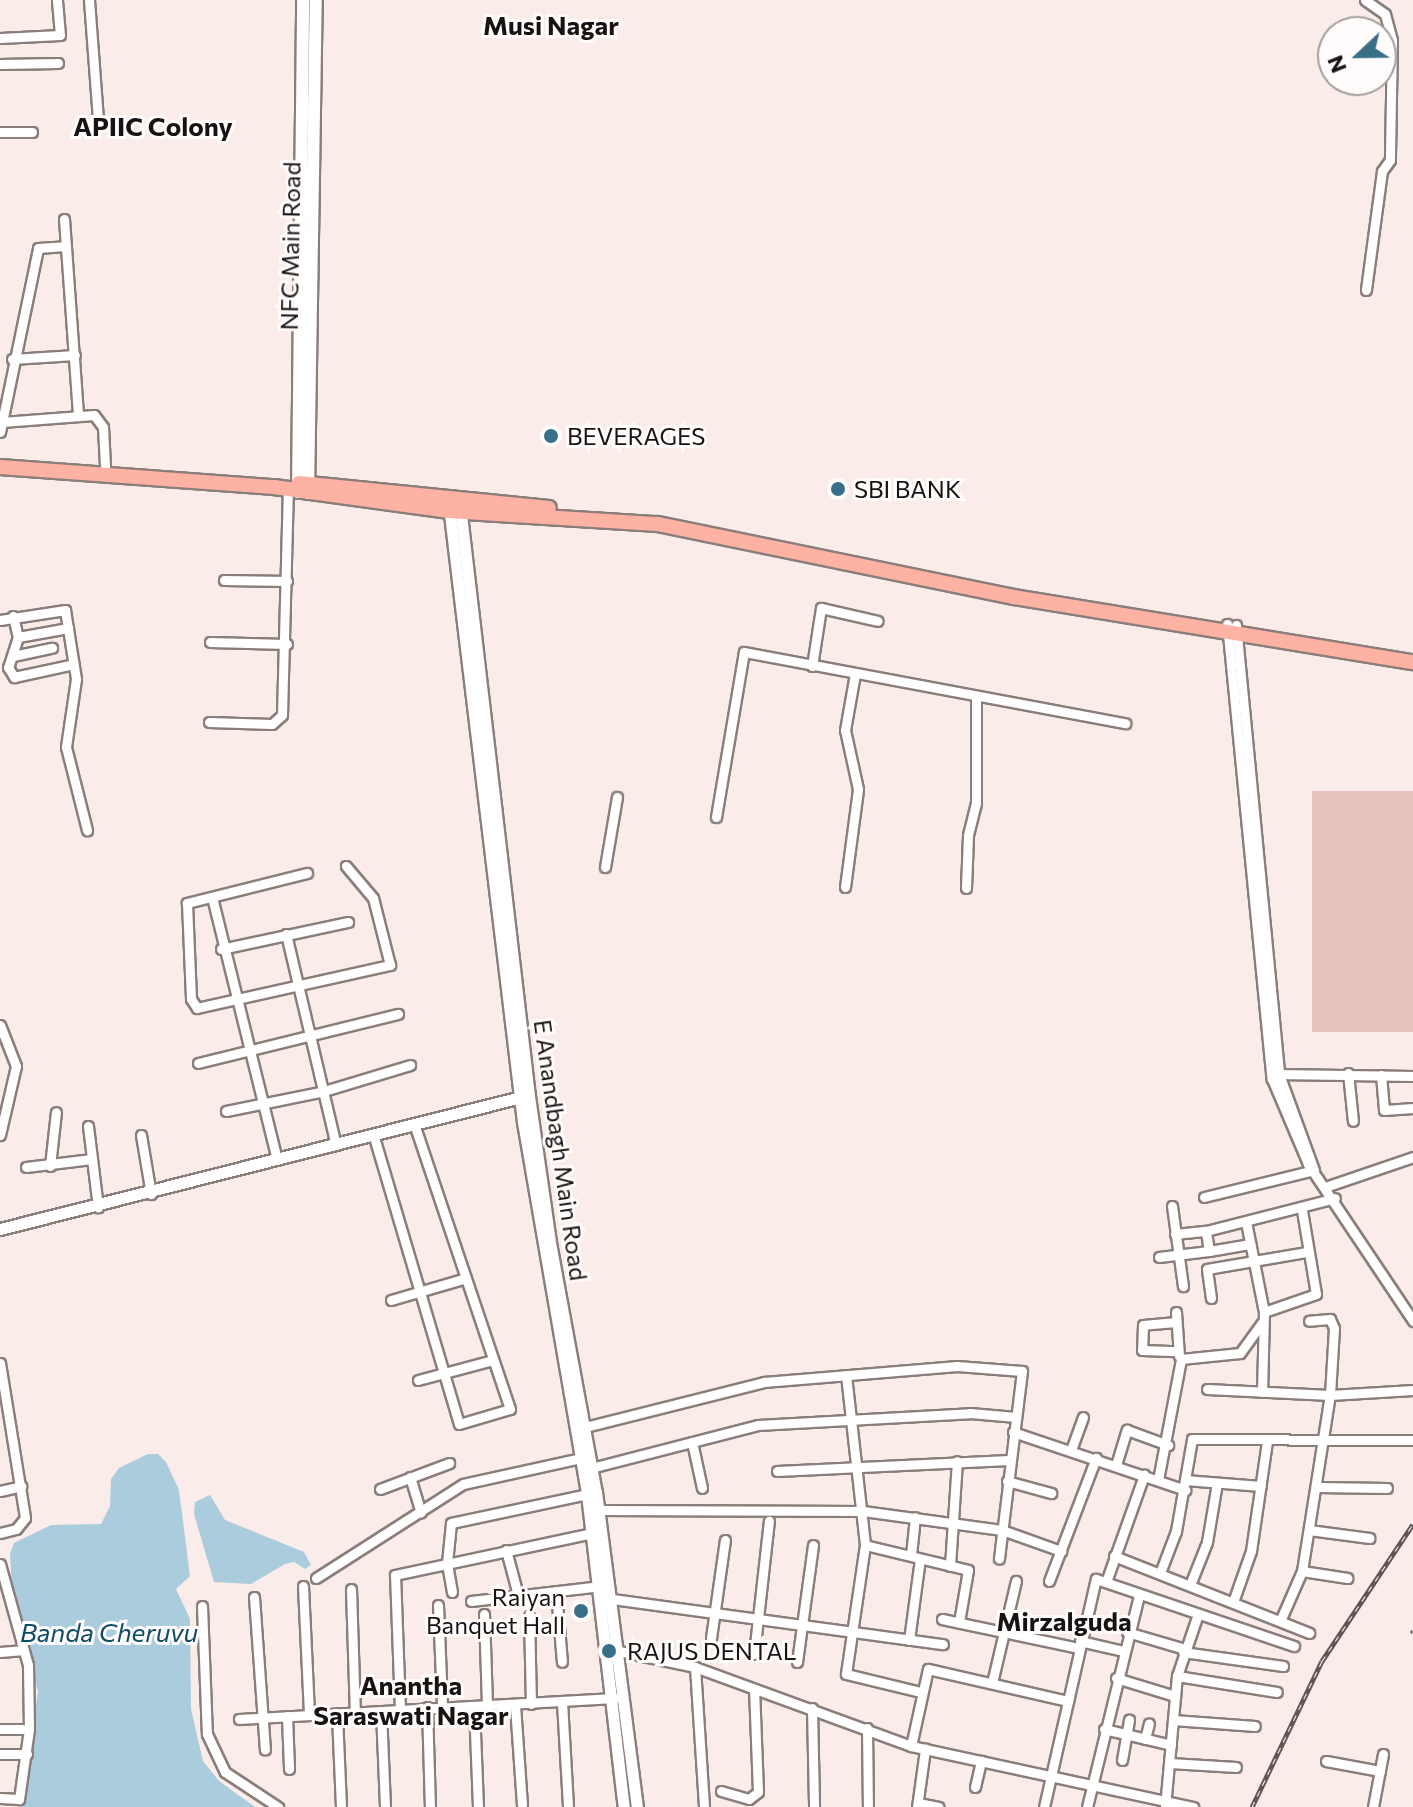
<!DOCTYPE html>
<html>
<head>
<meta charset="utf-8">
<style>
  body { margin:0 }
  #map { position:relative; width:1413px; height:1807px; overflow:hidden; background:#f9ece9; font-family:Commissioner,sans-serif }
  div>[style] { position:absolute }
  [style*='--x'] { left:calc(var(--x)*1px); top:calc(var(--y)*1px); width:calc(var(--w)*1px); rotate:calc(var(--a)*1deg) }
  .green>* { inset:0; background:#e7c3bb; transform-origin:0 0 }
  .water>* { inset:0; background:#abccdd }
  .roads { filter:drop-shadow(2px 0 #8a7e7b) drop-shadow(-2px 0 #8a7e7b) drop-shadow(0 2px #8a7e7b) drop-shadow(0 -2px #8a7e7b) }
  .minor>* { height:9px; margin:-4.5px; padding:0 4.5px; transform-origin:4.5px; border-radius:4.5px; background:#fff }
  .tertiary>* { height:11px; margin:-5.5px; padding:0 5.5px; transform-origin:5.5px; border-radius:5.5px; background:#fff }
  .secondary>* { height:12px; margin:-6px; padding:0 6px; transform-origin:6px; border-radius:6px; background:#fff }
  .primary>* { height:14px; margin:-7px; padding:0 7px; transform-origin:7px; border-radius:7px; background:#feb2a4 }
  .rail>* { height:5px; margin-top:-2.5px; transform-origin:0; background:repeating-linear-gradient(90deg,#fffcfb 0 6px,#5e5755 0 12px); box-sizing:border-box; border-block:2px solid #5e5755 }
  .dots>* { width:22px; height:22px; translate:-50% -50%; box-sizing:border-box; border:4px solid #fffcfb; border-radius:50% }
  span { translate:-50% -50%; white-space:nowrap; text-align:center; line-height:1.15; -webkit-text-stroke:6px #fffcfb; paint-order:stroke }
  .street-label { font-size:24px; color:#181312 }
  .poi-label { font-size:24px; color:#181312 }
  .left { translate:0 -50%; text-align:left }
  .right { translate:-100% -50%; text-align:right }
  .neighbourhood-label { font-size:26px; color:#181312; font-weight:700 }
  .water-label { font-size:26px; color:#0e4d66; font-style:italic }
  .north { position:absolute; left:1317px; top:16px; width:80px; height:80px; box-sizing:border-box; background:#fffcfb; border:2px solid #a39f9e; border-radius:50%; rotate:248deg; font-size:22px; font-weight:700; line-height:32px; text-align:center; color:#181312 }
  .north::after { content:''; display:block; margin:auto; width:28px; height:36px; background:#38708a; clip-path:polygon(50% 0,100% 100%,50% 72%,0 100%) }
</style>
</head>
<body>
<div id="map">
  <div class="green">
    <div style="left:1413px;top:791px;width:241px;height:101px;rotate:90deg"></div>
  </div>
  <div class="water">
    <div style="clip-path:polygon(148px 1454px,158px 1454px,166px 1462px,179px 1490px,190px 1576px,176px 1589px,190px 1619px,191px 1709px,203px 1761px,219px 1781px,255px 1807px,21px 1807px,38px 1692px,12px 1588px,10px 1554px,14px 1543px,51px 1525px,101px 1524px,110px 1506px,111px 1479px,119px 1468px)"></div>
    <div style="clip-path:polygon(210px 1495px,225px 1520px,304px 1552px,311px 1565px,305px 1569px,294px 1562px,285px 1564px,251px 1584px,214px 1582px,194px 1514px,195px 1502px)"></div>
  </div>
  <div class="roads">
    <div class="minor">
      <div style="--x:89;--y:0;--w:121;--a:85.7"></div>
      <div style="--x:1365;--y:0;--w:24;--a:35"></div>
      <div style="--x:1385;--y:14;--w:27;--a:75"></div>
      <div style="--x:1392;--y:40;--w:120;--a:91"></div>
      <div style="--x:1390;--y:160;--w:14;--a:126"></div>
      <div style="--x:1382;--y:171;--w:120;--a:97.7"></div>
      <div style="--x:0;--y:38;--w:60;--a:-2.9"></div>
      <div style="--x:60;--y:35;--w:35;--a:-95"></div>
      <div style="--x:0;--y:64;--w:58;--a:-1"></div>
      <div style="--x:0;--y:132;--w:32;--a:0"></div>
      <div style="--x:64;--y:219;--w:197;--a:85.9"></div>
      <div style="--x:12;--y:359;--w:63;--a:-3.6"></div>
      <div style="--x:2;--y:422;--w:92;--a:-4.4"></div>
      <div style="--x:94;--y:415;--w:15;--a:53"></div>
      <div style="--x:103;--y:427;--w:39;--a:87"></div>
      <div style="--x:0;--y:432;--w:188;--a:-78.3"></div>
      <div style="--x:38;--y:248;--w:27;--a:-4"></div>
      <div style="--x:224;--y:580;--w:63;--a:0.9"></div>
      <div style="--x:13;--y:616;--w:22;--a:77"></div>
      <div style="--x:18;--y:637;--w:32;--a:108"></div>
      <div style="--x:8;--y:667;--w:12;--a:59"></div>
      <div style="--x:14;--y:677;--w:61;--a:-12.2"></div>
      <div style="--x:0;--y:620;--w:66;--a:-8.7"></div>
      <div style="--x:65;--y:610;--w:70;--a:80.9"></div>
      <div style="--x:76;--y:679;--w:69;--a:98.4"></div>
      <div style="--x:66;--y:747;--w:86;--a:75.8"></div>
      <div style="--x:1227;--y:624;--w:457;--a:84.4"></div>
      <div style="--x:1272;--y:1079;--w:92;--a:67"></div>
      <div style="--x:1308;--y:1164;--w:189;--a:56.2"></div>
      <div style="--x:1236;--y:625;--w:451;--a:84.5"></div>
      <div style="--x:1279;--y:1074;--w:102;--a:70"></div>
      <div style="--x:18;--y:637;--w:51;--a:-10.2"></div>
      <div style="--x:210;--y:642;--w:77;--a:1.5"></div>
      <div style="--x:13;--y:656;--w:40;--a:-12"></div>
      <div style="--x:812;--y:666;--w:59;--a:-81.2"></div>
      <div style="--x:821;--y:608;--w:58;--a:12.8"></div>
      <div style="--x:209;--y:722;--w:63;--a:1.8"></div>
      <div style="--x:272;--y:724;--w:13;--a:-42"></div>
      <div style="--x:282;--y:715;--w:225;--a:-88.5"></div>
      <div style="--x:716;--y:817;--w:167;--a:-80.4"></div>
      <div style="--x:744;--y:652;--w:388;--a:10.6"></div>
      <div style="--x:605;--y:867;--w:71;--a:-80.3"></div>
      <div style="--x:307;--y:873;--w:124;--a:166"></div>
      <div style="--x:187;--y:903;--w:96;--a:87.6"></div>
      <div style="--x:191;--y:999;--w:11;--a:56"></div>
      <div style="--x:197;--y:1008;--w:198;--a:-12.6"></div>
      <div style="--x:390;--y:965;--w:69;--a:-104.2"></div>
      <div style="--x:373;--y:898;--w:42;--a:-130.2"></div>
      <div style="--x:845;--y:887;--w:99;--a:-82.4"></div>
      <div style="--x:858;--y:789;--w:60;--a:-102.4"></div>
      <div style="--x:845;--y:730;--w:57;--a:-79.9"></div>
      <div style="--x:966;--y:888;--w:53;--a:-87.8"></div>
      <div style="--x:968;--y:835;--w:32;--a:-76"></div>
      <div style="--x:976;--y:804;--w:106;--a:-90"></div>
      <div style="--x:212;--y:897;--w:271;--a:76.1"></div>
      <div style="--x:286;--y:934;--w:217;--a:76.7"></div>
      <div style="--x:221;--y:949;--w:130;--a:-12"></div>
      <div style="--x:0;--y:1025;--w:44;--a:68.7"></div>
      <div style="--x:16;--y:1066;--w:71;--a:103.1"></div>
      <div style="--x:198;--y:1063;--w:206;--a:-13.8"></div>
      <div style="--x:1348;--y:1073;--w:48;--a:84.1"></div>
      <div style="--x:1276;--y:1074;--w:137;--a:0.8"></div>
      <div style="--x:1381;--y:1075;--w:35;--a:85"></div>
      <div style="--x:1384;--y:1110;--w:29;--a:-4"></div>
      <div style="--x:226;--y:1111;--w:100;--a:-11.5"></div>
      <div style="--x:324;--y:1091;--w:90;--a:-16.8"></div>
      <div style="--x:88;--y:1126;--w:82;--a:83"></div>
      <div style="--x:141;--y:1135;--w:60;--a:80.4"></div>
      <div style="--x:374;--y:1137;--w:299;--a:73.5"></div>
      <div style="--x:459;--y:1424;--w:53;--a:-16.4"></div>
      <div style="--x:510;--y:1409;--w:299;--a:-108.6"></div>
      <div style="--x:50;--y:1166;--w:54;--a:-83.7"></div>
      <div style="--x:26;--y:1167;--w:66;--a:-6.9"></div>
      <div style="--x:1328;--y:1186;--w:90;--a:-18.8"></div>
      <div style="--x:1204;--y:1197;--w:113;--a:-13.8"></div>
      <div style="--x:1172;--y:1206;--w:81;--a:82.2"></div>
      <div style="--x:1246;--y:1222;--w:92;--a:78.7"></div>
      <div style="--x:1264;--y:1312;--w:80;--a:91.4"></div>
      <div style="--x:1175;--y:1234;--w:31;--a:-6"></div>
      <div style="--x:1209;--y:1251;--w:42;--a:-9.7"></div>
      <div style="--x:1159;--y:1257;--w:50;--a:-6.8"></div>
      <div style="--x:1209;--y:1251;--w:20;--a:-99"></div>
      <div style="--x:1206;--y:1231;--w:133;--a:-14.3"></div>
      <div style="--x:1211;--y:1298;--w:29;--a:-98"></div>
      <div style="--x:1207;--y:1269;--w:100;--a:-9.7"></div>
      <div style="--x:391;--y:1300;--w:78;--a:-16.3"></div>
      <div style="--x:1176;--y:1312;--w:44;--a:86.1"></div>
      <div style="--x:1264;--y:1312;--w:55;--a:-19.1"></div>
      <div style="--x:1316;--y:1294;--w:85;--a:-99.5"></div>
      <div style="--x:1176;--y:1322;--w:33;--a:175"></div>
      <div style="--x:1143;--y:1325;--w:25;--a:92"></div>
      <div style="--x:1142;--y:1350;--w:35;--a:2"></div>
      <div style="--x:0;--y:1363;--w:157;--a:80.8"></div>
      <div style="--x:25;--y:1518;--w:14;--a:129"></div>
      <div style="--x:16;--y:1529;--w:16;--a:166"></div>
      <div style="--x:846;--y:1375;--w:171;--a:83.6"></div>
      <div style="--x:865;--y:1545;--w:130;--a:98.4"></div>
      <div style="--x:846;--y:1674;--w:77;--a:13.5"></div>
      <div style="--x:418;--y:1380;--w:78;--a:-14.9"></div>
      <div style="--x:1207;--y:1389;--w:123;--a:2.8"></div>
      <div style="--x:1330;--y:1395;--w:83;--a:-3.4"></div>
      <div style="--x:585;--y:1427;--w:185;--a:-14.1"></div>
      <div style="--x:764;--y:1382;--w:194;--a:-4.7"></div>
      <div style="--x:957;--y:1366;--w:65;--a:4.4"></div>
      <div style="--x:1022;--y:1371;--w:189;--a:97"></div>
      <div style="--x:1013;--y:1432;--w:182;--a:18.6"></div>
      <div style="--x:692;--y:1442;--w:47;--a:77.7"></div>
      <div style="--x:1071;--y:1450;--w:35;--a:-70"></div>
      <div style="--x:1116;--y:1465;--w:37;--a:-73"></div>
      <div style="--x:1127;--y:1430;--w:44;--a:20.1"></div>
      <div style="--x:591;--y:1468;--w:172;--a:-14.4"></div>
      <div style="--x:758;--y:1425;--w:212;--a:-3.2"></div>
      <div style="--x:970;--y:1413;--w:46;--a:5"></div>
      <div style="--x:777;--y:1471;--w:232;--a:-2.7"></div>
      <div style="--x:410;--y:1477;--w:37;--a:73"></div>
      <div style="--x:1158;--y:1480;--w:123;--a:-79.2"></div>
      <div style="--x:1181;--y:1359;--w:59;--a:-5.8"></div>
      <div style="--x:1240;--y:1353;--w:37;--a:-54"></div>
      <div style="--x:1185;--y:1480;--w:76;--a:4.5"></div>
      <div style="--x:1007;--y:1481;--w:46;--a:15.3"></div>
      <div style="--x:1317;--y:1487;--w:70;--a:0.8"></div>
      <div style="--x:380;--y:1489;--w:74;--a:-20.6"></div>
      <div style="--x:0;--y:1491;--w:22;--a:-13"></div>
      <div style="--x:598;--y:1510;--w:265;--a:0.2"></div>
      <div style="--x:863;--y:1511;--w:140;--a:7.8"></div>
      <div style="--x:1002;--y:1530;--w:63;--a:19.6"></div>
      <div style="--x:1309;--y:1530;--w:61;--a:7.6"></div>
      <div style="--x:865;--y:1545;--w:106;--a:13.6"></div>
      <div style="--x:968;--y:1570;--w:53;--a:99.8"></div>
      <div style="--x:506;--y:1550;--w:47;--a:75.1"></div>
      <div style="--x:911;--y:1555;--w:38;--a:-84"></div>
      <div style="--x:1114;--y:1556;--w:210;--a:21.5"></div>
      <div style="--x:0;--y:1564;--w:105;--a:74.5"></div>
      <div style="--x:28;--y:1665;--w:64;--a:89.1"></div>
      <div style="--x:29;--y:1729;--w:71;--a:98.1"></div>
      <div style="--x:19;--y:1799;--w:19;--a:-177"></div>
      <div style="--x:950;--y:1566;--w:105;--a:-86.2"></div>
      <div style="--x:1302;--y:1571;--w:46;--a:8.8"></div>
      <div style="--x:1160;--y:1573;--w:45;--a:-69.1"></div>
      <div style="--x:1176;--y:1531;--w:93;--a:-80.1"></div>
      <div style="--x:1192;--y:1439;--w:221;--a:0.3"></div>
      <div style="--x:316;--y:1578;--w:174;--a:-32.6"></div>
      <div style="--x:463;--y:1484;--w:126;--a:-12.4"></div>
      <div style="--x:1049;--y:1581;--w:132;--a:-69.1"></div>
      <div style="--x:1106;--y:1582;--w:114;--a:-70.4"></div>
      <div style="--x:1190;--y:1585;--w:46;--a:-68.4"></div>
      <div style="--x:1207;--y:1542;--w:60;--a:-80.4"></div>
      <div style="--x:303;--y:1586;--w:129;--a:87.3"></div>
      <div style="--x:351;--y:1589;--w:125;--a:88.2"></div>
      <div style="--x:556;--y:1591;--w:71;--a:85.2"></div>
      <div style="--x:452;--y:1592;--w:29;--a:-100"></div>
      <div style="--x:447;--y:1563;--w:40;--a:-84.3"></div>
      <div style="--x:451;--y:1523;--w:139;--a:-12"></div>
      <div style="--x:254;--y:1597;--w:153;--a:85.9"></div>
      <div style="--x:605;--y:1598;--w:341;--a:7.8"></div>
      <div style="--x:471;--y:1601;--w:131;--a:-6.6"></div>
      <div style="--x:1233;--y:1602;--w:54;--a:-70.6"></div>
      <div style="--x:1251;--y:1551;--w:111;--a:-81.7"></div>
      <div style="--x:438;--y:1605;--w:101;--a:87.7"></div>
      <div style="--x:202;--y:1606;--w:128;--a:87.8"></div>
      <div style="--x:207;--y:1734;--w:42;--a:64.7"></div>
      <div style="--x:225;--y:1772;--w:64;--a:33.4"></div>
      <div style="--x:484;--y:1614;--w:92;--a:88.1"></div>
      <div style="--x:529;--y:1616;--w:88;--a:88.7"></div>
      <div style="--x:942;--y:1619;--w:139;--a:12"></div>
      <div style="--x:1281;--y:1619;--w:52;--a:-66.4"></div>
      <div style="--x:1302;--y:1571;--w:178;--a:-81"></div>
      <div style="--x:1330;--y:1395;--w:67;--a:-86.6"></div>
      <div style="--x:1334;--y:1328;--w:10;--a:-114"></div>
      <div style="--x:1330;--y:1319;--w:21;--a:175"></div>
      <div style="--x:1127;--y:1632;--w:60;--a:16.3"></div>
      <div style="--x:711;--y:1638;--w:99;--a:-81.9"></div>
      <div style="--x:909;--y:1640;--w:82;--a:-82.3"></div>
      <div style="--x:1080;--y:1641;--w:44;--a:13.1"></div>
      <div style="--x:619;--y:1651;--w:78;--a:11.9"></div>
      <div style="--x:695;--y:1667;--w:230;--a:20.1"></div>
      <div style="--x:911;--y:1746;--w:289;--a:12.2"></div>
      <div style="--x:0;--y:1652;--w:21;--a:-5"></div>
      <div style="--x:1183;--y:1652;--w:101;--a:8"></div>
      <div style="--x:754;--y:1654;--w:134;--a:-83.6"></div>
      <div style="--x:797;--y:1662;--w:118;--a:-82.2"></div>
      <div style="--x:695;--y:1667;--w:140;--a:86.3"></div>
      <div style="--x:1177;--y:1676;--w:101;--a:9.1"></div>
      <div style="--x:1116;--y:1678;--w:62;--a:17"></div>
      <div style="--x:992;--y:1683;--w:105;--a:-76.8"></div>
      <div style="--x:562;--y:1702;--w:105;--a:86.7"></div>
      <div style="--x:515;--y:1705;--w:100;--a:86"></div>
      <div style="--x:427;--y:1707;--w:100;--a:88.3"></div>
      <div style="--x:474;--y:1707;--w:100;--a:87.7"></div>
      <div style="--x:812;--y:1708;--w:99;--a:88.8"></div>
      <div style="--x:400;--y:1710;--w:135;--a:-92.1"></div>
      <div style="--x:395;--y:1575;--w:201;--a:-12"></div>
      <div style="--x:381;--y:1711;--w:96;--a:87.6"></div>
      <div style="--x:337;--y:1715;--w:92;--a:87.5"></div>
      <div style="--x:287;--y:1716;--w:53;--a:87.8"></div>
      <div style="--x:239;--y:1719;--w:376;--a:-3.2"></div>
      <div style="--x:1173;--y:1720;--w:82;--a:4.2"></div>
      <div style="--x:867;--y:1728;--w:79;--a:89.3"></div>
      <div style="--x:0;--y:1729;--w:22;--a:0"></div>
      <div style="--x:1104;--y:1729;--w:69;--a:13.4"></div>
      <div style="--x:1145;--y:1739;--w:16;--a:-76"></div>
      <div style="--x:911;--y:1746;--w:79;--a:-77.6"></div>
      <div style="--x:928;--y:1669;--w:144;--a:12.9"></div>
      <div style="--x:0;--y:1754;--w:27;--a:0"></div>
      <div style="--x:1122;--y:1760;--w:41;--a:-80.1"></div>
      <div style="--x:1326;--y:1761;--w:55;--a:10.5"></div>
      <div style="--x:1170;--y:1763;--w:66;--a:3.5"></div>
      <div style="--x:975;--y:1787;--w:27;--a:-77"></div>
      <div style="--x:721;--y:1791;--w:29;--a:16"></div>
      <div style="--x:749;--y:1799;--w:11;--a:-38"></div>
      <div style="--x:758;--y:1792;--w:103;--a:-92.2"></div>
      <div style="--x:918;--y:1803;--w:21;--a:11"></div>
      <div style="--x:917;--y:1807;--w:59;--a:-82.1"></div>
      <div style="--x:1044;--y:1807;--w:234;--a:-77.2"></div>
      <div style="--x:1096;--y:1579;--w:209;--a:18.7"></div>
      <div style="--x:1087;--y:1807;--w:217;--a:-76.2"></div>
      <div style="--x:1165;--y:1807;--w:132;--a:-84.8"></div>
      <div style="--x:1177;--y:1676;--w:62;--a:-71.3"></div>
      <div style="--x:1373;--y:1807;--w:54;--a:-79.3"></div>
    </div>
    <div class="tertiary">
      <div style="--x:449;--y:506;--w:620;--a:83.15"></div>
      <div style="--x:523;--y:1122;--w:377;--a:80.2"></div>
      <div style="--x:587;--y:1494;--w:315;--a:83.3"></div>
      <div style="--x:460;--y:506;--w:594;--a:83.33"></div>
      <div style="--x:529;--y:1096;--w:154;--a:81.8"></div>
      <div style="--x:551;--y:1248;--w:248;--a:79.6"></div>
      <div style="--x:596;--y:1492;--w:318;--a:82.6"></div>
      <div style="--x:0;--y:1229;--w:542;--a:-14.22"></div>
    </div>
    <div class="secondary">
      <div style="--x:298;--y:492;--w:492;--a:-89.4"></div>
      <div style="--x:308;--y:493;--w:493;--a:-89.1"></div>
    </div>
    <div class="primary">
      <div style="--x:0;--y:467;--w:275;--a:4.2"></div>
      <div style="--x:274;--y:487;--w:177;--a:7.8"></div>
      <div style="--x:449;--y:511;--w:209;--a:3.6"></div>
      <div style="--x:658;--y:524;--w:363;--a:11.6"></div>
      <div style="--x:1014;--y:597;--w:404;--a:9.3"></div>
      <div style="--x:299;--y:483;--w:251;--a:5.7"></div>
    </div>
  </div>
  <div class="rail">
    <div style="--x:1413;--y:1630;--w:3;--a:90"></div>
    <div style="--x:1252;--y:1807;--w:162;--a:-64.4"></div>
    <div style="--x:1322;--y:1661;--w:164;--a:-56.4"></div>
  </div>
  <div class="dots">
    <div style="left:551px;top:436px;background:#38708a"></div>
    <div style="left:838px;top:489px;background:#38708a"></div>
    <div style="left:581px;top:1611px;background:#38708a"></div>
    <div style="left:609px;top:1651px;background:#38708a"></div>
  </div>
  <div class="street-label">
    <span style="left:290px;top:246px;rotate:-89deg">NFC Main Road</span>
    <span style="left:561px;top:1150px;rotate:82deg">E Anandbagh Main Road</span>
  </div>
  <div class="poi-label">
    <span class="left" style="left:567px;top:436px">BEVERAGES</span>
    <span class="left" style="left:854px;top:489px">SBI BANK</span>
    <span class="right" style="left:565px;top:1611px">Raiyan<br>Banquet Hall</span>
    <span class="left" style="left:627px;top:1651px">RAJUS DENTAL</span>
  </div>
  <div class="neighbourhood-label">
    <span style="left:551px;top:25px">Musi Nagar</span>
    <span style="left:153px;top:126px">APIIC Colony</span>
    <span style="left:1064px;top:1621px">Mirzalguda</span>
    <span style="left:411px;top:1700px">Anantha<br>Saraswati Nagar</span>
  </div>
  <div class="water-label">
    <span style="left:109px;top:1632px">Banda Cheruvu</span>
  </div>
  <div class="north">N</div>
</div>
</body>
</html>
